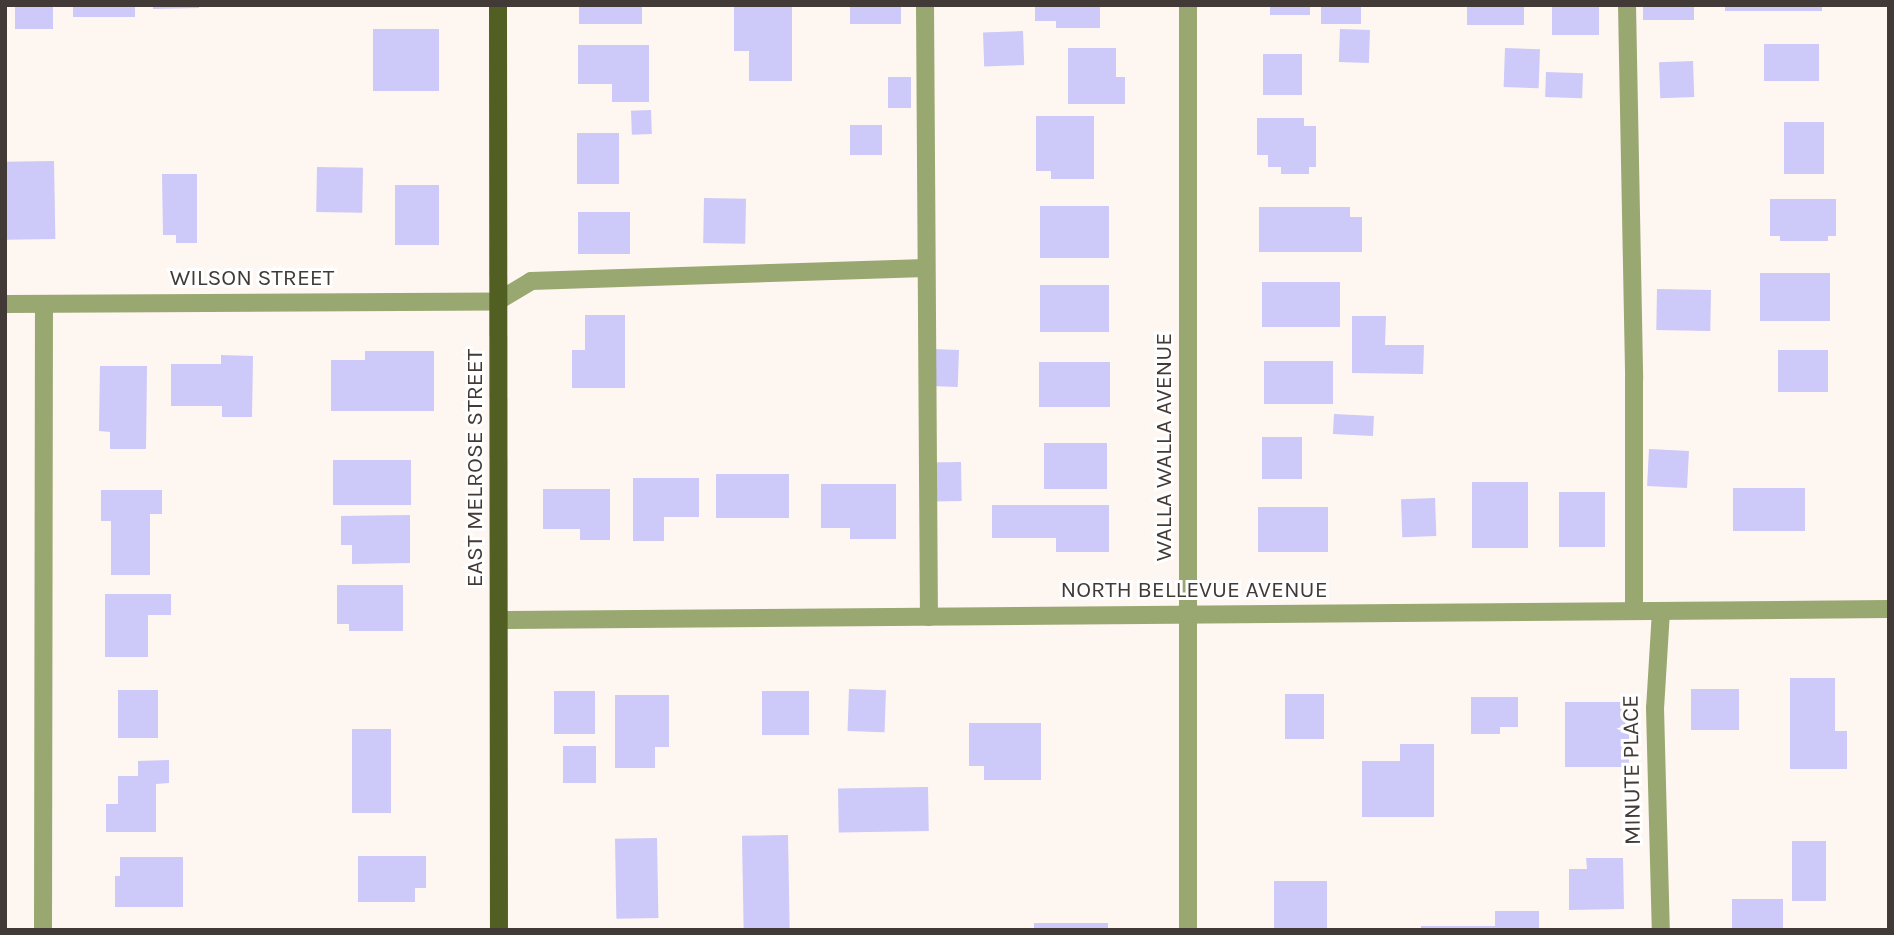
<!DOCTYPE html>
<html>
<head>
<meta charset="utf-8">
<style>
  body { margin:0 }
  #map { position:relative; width:1894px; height:935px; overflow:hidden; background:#fef6f1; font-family:Karla,sans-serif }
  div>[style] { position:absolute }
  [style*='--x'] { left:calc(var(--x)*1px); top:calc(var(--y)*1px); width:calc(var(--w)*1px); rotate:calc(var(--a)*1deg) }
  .building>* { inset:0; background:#cdc9f8; transform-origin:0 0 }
  .minor>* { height:18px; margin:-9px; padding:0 9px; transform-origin:9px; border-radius:9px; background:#99a771 }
  .major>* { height:18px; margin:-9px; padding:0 9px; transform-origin:9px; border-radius:9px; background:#525f23 }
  span { translate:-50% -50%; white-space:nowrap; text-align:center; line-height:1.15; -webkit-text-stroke:6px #fff; paint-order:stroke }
  .street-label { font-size:23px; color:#423a36 }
  .frame { position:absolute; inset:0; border:7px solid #423a36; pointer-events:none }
</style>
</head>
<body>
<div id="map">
  <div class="building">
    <div style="left:15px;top:5px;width:38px;height:24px"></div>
    <div style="left:73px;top:5px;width:62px;height:12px"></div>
    <div style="clip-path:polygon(153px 5px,199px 5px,199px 8px,153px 9px)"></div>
    <div style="left:579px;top:5px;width:63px;height:19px"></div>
    <div style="clip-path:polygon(734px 5px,792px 5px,792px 81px,749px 81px,749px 51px,734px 51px)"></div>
    <div style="left:850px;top:5px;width:51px;height:19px"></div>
    <div style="clip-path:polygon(1035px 5px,1100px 5px,1100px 28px,1056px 28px,1056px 21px,1035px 21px)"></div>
    <div style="left:1270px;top:5px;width:40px;height:10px"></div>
    <div style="left:1321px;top:5px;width:40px;height:19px"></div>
    <div style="left:1467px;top:5px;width:57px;height:20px"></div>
    <div style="left:1552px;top:5px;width:47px;height:30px"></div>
    <div style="left:1643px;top:5px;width:51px;height:15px"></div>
    <div style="left:1725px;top:5px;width:97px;height:6px"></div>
    <div style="left:373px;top:29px;width:66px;height:62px"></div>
    <div style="left:1340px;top:29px;width:30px;height:33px;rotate:2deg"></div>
    <div style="left:1023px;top:31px;width:34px;height:40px;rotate:88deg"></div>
    <div style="left:1764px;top:44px;width:55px;height:37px"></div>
    <div style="clip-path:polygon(578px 45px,649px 45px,649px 102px,612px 102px,612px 84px,578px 84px)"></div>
    <div style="clip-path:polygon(1068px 48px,1116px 48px,1116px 77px,1125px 77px,1125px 104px,1068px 104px)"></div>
    <div style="left:1505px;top:48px;width:35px;height:39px;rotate:2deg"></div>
    <div style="left:1263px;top:54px;width:39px;height:41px"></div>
    <div style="left:1693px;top:61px;width:36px;height:34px;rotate:88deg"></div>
    <div style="left:1546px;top:72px;width:37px;height:25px;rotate:2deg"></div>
    <div style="left:888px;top:77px;width:23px;height:31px"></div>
    <div style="left:651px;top:110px;width:24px;height:20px;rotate:88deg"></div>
    <div style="clip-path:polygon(1036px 116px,1094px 116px,1094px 179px,1051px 179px,1051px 171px,1036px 171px)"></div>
    <div style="clip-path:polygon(1257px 118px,1304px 118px,1304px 126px,1316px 126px,1316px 167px,1309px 167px,1309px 174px,1281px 174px,1281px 167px,1268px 167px,1268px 155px,1257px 155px)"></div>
    <div style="left:1784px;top:122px;width:40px;height:52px"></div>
    <div style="left:850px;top:125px;width:32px;height:30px"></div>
    <div style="left:577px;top:133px;width:42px;height:51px"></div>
    <div style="left:54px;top:161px;width:78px;height:49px;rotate:89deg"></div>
    <div style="left:317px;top:167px;width:46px;height:45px;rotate:1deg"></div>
    <div style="clip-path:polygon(162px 174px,197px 174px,197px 243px,176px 243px,176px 235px,163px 235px)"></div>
    <div style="left:395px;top:185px;width:44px;height:60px"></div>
    <div style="left:704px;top:198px;width:42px;height:45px;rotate:1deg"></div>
    <div style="clip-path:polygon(1770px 199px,1836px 199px,1836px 236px,1828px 236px,1828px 241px,1780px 241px,1780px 236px,1770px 236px)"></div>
    <div style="left:1040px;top:206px;width:69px;height:52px"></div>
    <div style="clip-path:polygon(1259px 207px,1350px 207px,1350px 217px,1362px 217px,1362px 252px,1259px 252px)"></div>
    <div style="left:578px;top:212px;width:52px;height:42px"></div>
    <div style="left:1760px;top:273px;width:70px;height:48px"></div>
    <div style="left:1262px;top:282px;width:78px;height:45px"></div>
    <div style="left:1040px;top:285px;width:69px;height:47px"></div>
    <div style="left:1657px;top:289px;width:54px;height:41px;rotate:1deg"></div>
    <div style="clip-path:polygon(585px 315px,625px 315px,625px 388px,572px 388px,572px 350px,585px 350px)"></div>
    <div style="clip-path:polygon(1352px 316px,1386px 316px,1385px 345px,1424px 345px,1423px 374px,1352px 373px)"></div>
    <div style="left:932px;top:349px;width:27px;height:37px;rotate:2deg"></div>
    <div style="left:1778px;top:350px;width:50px;height:42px"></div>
    <div style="clip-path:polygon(365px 351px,434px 351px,434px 411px,331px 411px,331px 360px,365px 360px)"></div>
    <div style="clip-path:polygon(221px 355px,253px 356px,252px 417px,222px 417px,222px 406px,171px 406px,171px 364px,221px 364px)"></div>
    <div style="left:1264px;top:361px;width:69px;height:43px"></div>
    <div style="left:1039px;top:362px;width:71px;height:45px"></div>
    <div style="clip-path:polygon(100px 366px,147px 366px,146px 449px,110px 449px,110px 432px,99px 431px)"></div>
    <div style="left:1334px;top:414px;width:40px;height:20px;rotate:3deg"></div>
    <div style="left:1262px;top:437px;width:40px;height:42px"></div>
    <div style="left:1044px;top:443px;width:63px;height:46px"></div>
    <div style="left:1649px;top:449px;width:40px;height:37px;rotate:3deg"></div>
    <div style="left:333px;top:460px;width:78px;height:45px"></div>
    <div style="left:961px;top:462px;width:39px;height:30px;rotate:89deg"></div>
    <div style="left:716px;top:474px;width:73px;height:44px"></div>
    <div style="clip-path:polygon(633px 478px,699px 478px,699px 517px,664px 517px,664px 541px,633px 541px)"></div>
    <div style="left:1472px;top:482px;width:56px;height:66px"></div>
    <div style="clip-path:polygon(821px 484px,896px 484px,896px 539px,850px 539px,850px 528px,821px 528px)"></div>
    <div style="left:1733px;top:488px;width:72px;height:43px"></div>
    <div style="clip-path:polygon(543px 489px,610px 489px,610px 540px,580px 540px,580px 529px,543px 529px)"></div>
    <div style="clip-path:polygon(101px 490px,162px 490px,162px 514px,150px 514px,150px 575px,111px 575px,111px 521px,101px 521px)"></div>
    <div style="left:1559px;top:492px;width:46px;height:55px"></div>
    <div style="left:1435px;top:498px;width:38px;height:34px;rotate:88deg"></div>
    <div style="clip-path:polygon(992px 505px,1109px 505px,1109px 552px,1056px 552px,1056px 538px,992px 538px)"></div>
    <div style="left:1258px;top:507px;width:70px;height:45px"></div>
    <div style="clip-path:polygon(410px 515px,410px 563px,352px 564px,352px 545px,341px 545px,341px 516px)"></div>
    <div style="clip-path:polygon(337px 585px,403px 585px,403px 631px,349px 631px,349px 624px,337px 624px)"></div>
    <div style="clip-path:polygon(105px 594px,171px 594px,171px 615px,148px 615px,148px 657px,105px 657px)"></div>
    <div style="clip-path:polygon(1790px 678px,1835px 678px,1835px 731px,1847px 731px,1847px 769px,1790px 769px)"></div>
    <div style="left:849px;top:689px;width:37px;height:42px;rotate:2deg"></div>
    <div style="left:1691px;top:689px;width:48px;height:41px"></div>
    <div style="left:118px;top:690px;width:40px;height:48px"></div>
    <div style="left:554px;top:691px;width:41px;height:43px"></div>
    <div style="left:762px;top:691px;width:47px;height:44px"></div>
    <div style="left:1285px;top:694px;width:39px;height:45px"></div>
    <div style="clip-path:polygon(615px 695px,669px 695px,669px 747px,655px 747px,655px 768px,615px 768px)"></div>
    <div style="clip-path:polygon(1471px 697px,1518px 697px,1518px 727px,1500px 727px,1500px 734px,1471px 734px)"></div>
    <div style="left:1565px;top:702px;width:64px;height:65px"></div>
    <div style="clip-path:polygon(969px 723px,1041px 723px,1041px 780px,984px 780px,984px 766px,969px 766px)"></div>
    <div style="left:352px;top:729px;width:39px;height:84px"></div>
    <div style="clip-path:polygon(1400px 744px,1434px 744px,1434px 817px,1362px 817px,1362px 761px,1400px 761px)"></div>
    <div style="left:596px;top:746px;width:37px;height:33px;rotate:90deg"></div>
    <div style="clip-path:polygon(169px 760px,169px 783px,156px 784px,156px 832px,106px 832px,106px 804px,118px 804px,118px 776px,138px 776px,138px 761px)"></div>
    <div style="left:928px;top:787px;width:44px;height:90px;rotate:89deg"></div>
    <div style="left:788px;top:835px;width:95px;height:46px;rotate:89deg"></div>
    <div style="left:657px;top:838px;width:80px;height:42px;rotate:89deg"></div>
    <div style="left:1792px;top:841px;width:34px;height:60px"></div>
    <div style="clip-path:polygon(358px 856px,426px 856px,426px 888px,415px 888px,415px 902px,358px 902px)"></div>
    <div style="clip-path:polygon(120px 857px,183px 857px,183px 907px,115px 907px,115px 876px,120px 876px)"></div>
    <div style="clip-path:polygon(1586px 858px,1623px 858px,1624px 909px,1569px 910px,1569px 869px,1587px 869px)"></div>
    <div style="left:1274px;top:881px;width:53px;height:47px"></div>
    <div style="left:1783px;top:899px;width:31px;height:51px;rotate:90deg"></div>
    <div style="clip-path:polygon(1495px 911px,1539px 911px,1539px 930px,1421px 930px,1421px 926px,1495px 926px)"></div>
    <div style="left:1034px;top:923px;width:74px;height:7px"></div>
  </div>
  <div class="minor">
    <div style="--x:925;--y:5;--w:612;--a:89.63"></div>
    <div style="--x:1188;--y:5;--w:925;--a:90"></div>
    <div style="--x:1627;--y:5;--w:374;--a:88.9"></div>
    <div style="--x:1634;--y:379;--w:232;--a:90"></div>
    <div style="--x:5;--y:304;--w:493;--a:-0.3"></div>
    <div style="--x:498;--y:301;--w:39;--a:-31"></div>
    <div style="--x:531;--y:281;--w:395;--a:-1.9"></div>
    <div style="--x:1661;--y:611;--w:97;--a:93.5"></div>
    <div style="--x:1655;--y:708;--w:222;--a:88.5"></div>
    <div style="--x:500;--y:620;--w:1389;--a:-0.45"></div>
    <div style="--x:43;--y:930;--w:626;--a:-89.91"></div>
  </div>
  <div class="major">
    <div style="--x:498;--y:5;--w:925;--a:89.94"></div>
  </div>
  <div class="street-label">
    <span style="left:252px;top:278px">WILSON STREET</span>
    <span style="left:1164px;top:447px;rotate:-90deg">WALLA WALLA AVENUE</span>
    <span style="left:475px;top:468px;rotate:-90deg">EAST MELROSE STREET</span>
    <span style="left:1194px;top:590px">NORTH BELLEVUE AVENUE</span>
    <span style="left:1632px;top:770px;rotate:-91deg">MINUTE PLACE</span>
  </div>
  <div class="frame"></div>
</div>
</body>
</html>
